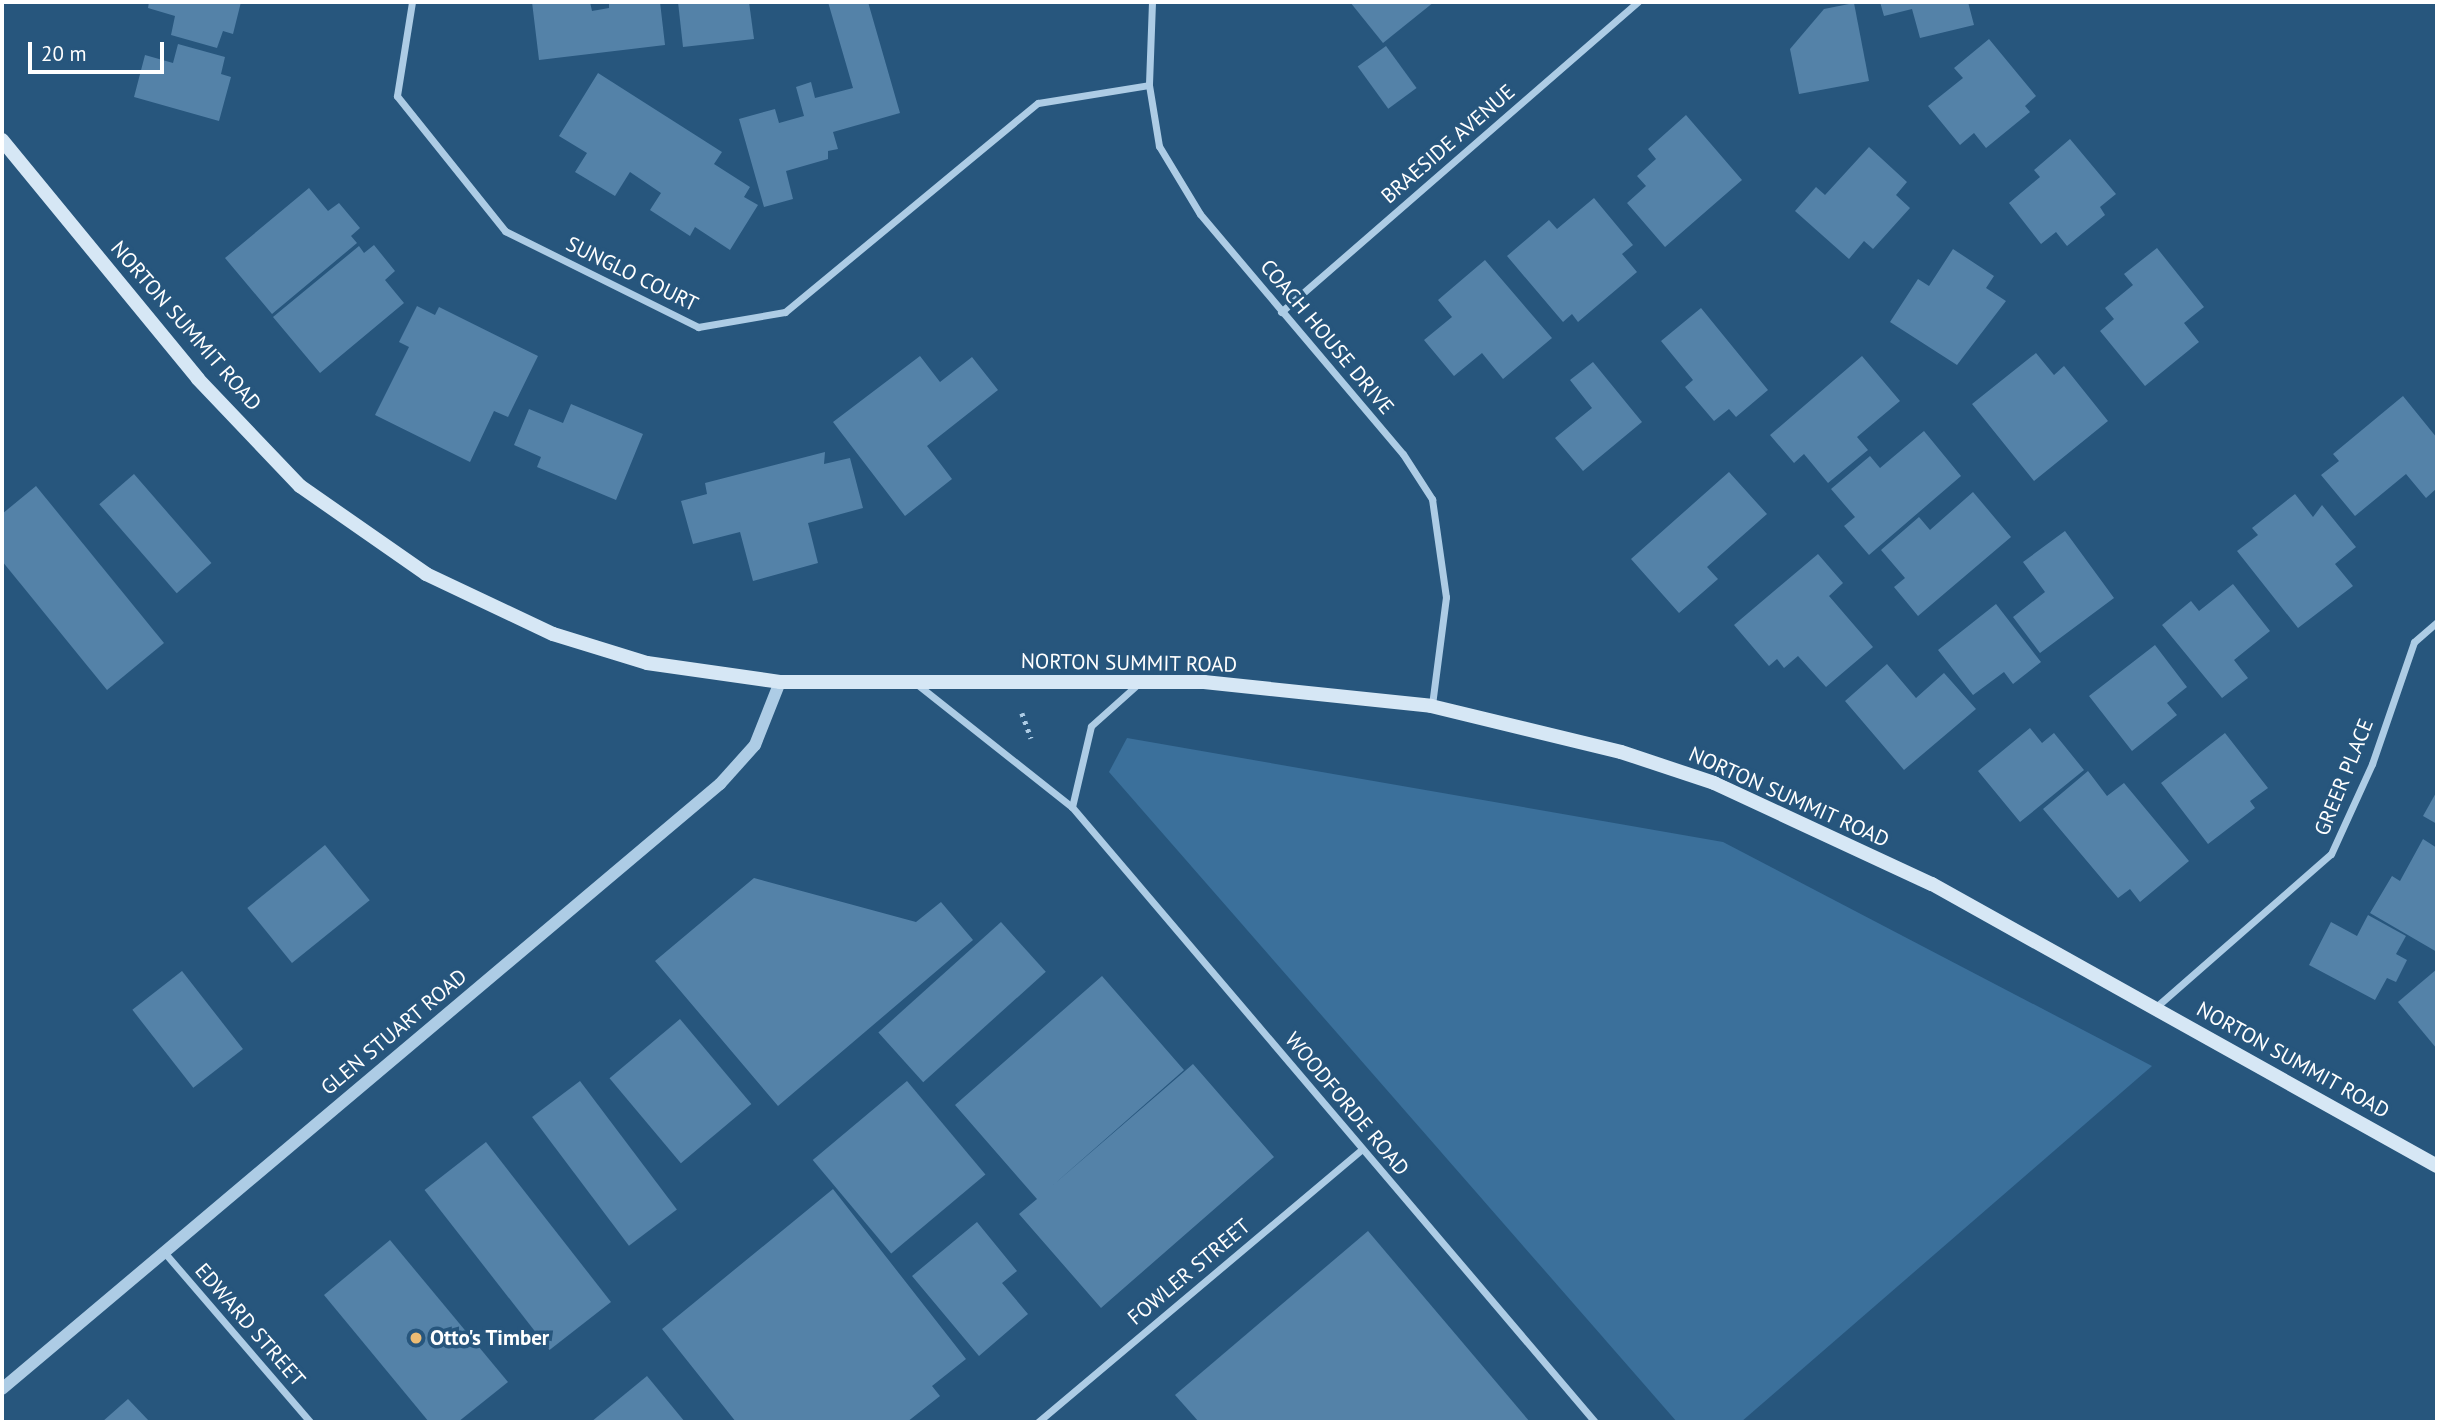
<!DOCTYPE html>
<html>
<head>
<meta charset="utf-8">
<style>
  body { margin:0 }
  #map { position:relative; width:2439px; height:1424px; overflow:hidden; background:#27567d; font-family:"PT Sans",sans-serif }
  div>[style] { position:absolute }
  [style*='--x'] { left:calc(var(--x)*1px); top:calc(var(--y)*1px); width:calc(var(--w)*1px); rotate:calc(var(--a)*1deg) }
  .green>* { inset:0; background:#3b709b }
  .building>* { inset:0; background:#5482a8; transform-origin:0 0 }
  .path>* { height:4.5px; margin-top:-2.25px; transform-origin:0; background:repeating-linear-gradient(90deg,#adcce5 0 3.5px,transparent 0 8.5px) }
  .minor>* { height:7px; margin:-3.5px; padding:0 3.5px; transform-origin:3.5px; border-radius:3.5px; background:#adcce5 }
  .tertiary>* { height:12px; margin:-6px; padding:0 6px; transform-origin:6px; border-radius:6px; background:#adcce5 }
  .secondary>* { height:14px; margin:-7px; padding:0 7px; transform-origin:7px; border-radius:7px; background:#d6e7f5 }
  .dots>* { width:19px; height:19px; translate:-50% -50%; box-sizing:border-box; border:4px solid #27567d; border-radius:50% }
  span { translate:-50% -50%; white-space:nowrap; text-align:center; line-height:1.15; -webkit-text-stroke:7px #27567d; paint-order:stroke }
  .street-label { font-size:21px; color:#fff }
  .poi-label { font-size:21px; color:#fff; font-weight:700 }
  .left { translate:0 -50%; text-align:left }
  .frame { position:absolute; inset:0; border:4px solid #fff; pointer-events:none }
  .scale { position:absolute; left:28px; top:42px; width:136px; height:32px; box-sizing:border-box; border:4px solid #fff; border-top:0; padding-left:9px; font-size:21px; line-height:24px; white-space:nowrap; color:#fff; -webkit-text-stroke:5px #27567d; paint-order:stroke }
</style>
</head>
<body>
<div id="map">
  <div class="green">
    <div style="clip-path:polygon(1127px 738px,1723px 842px,2152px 1066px,1741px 1422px,1677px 1422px,1109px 772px)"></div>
  </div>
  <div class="building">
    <div style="clip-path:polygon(149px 2px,241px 2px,233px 34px,223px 31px,217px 48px,171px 35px,175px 16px,148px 8px)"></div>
    <div style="clip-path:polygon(532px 2px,590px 2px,592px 11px,609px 8px,609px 2px,660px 2px,665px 45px,539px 60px)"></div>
    <div style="clip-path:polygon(678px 2px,749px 2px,754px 39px,683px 47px)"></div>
    <div style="clip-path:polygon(828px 2px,868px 2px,900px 113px,833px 132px,838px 149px,828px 151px,828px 159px,786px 171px,793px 199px,764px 207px,739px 119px,775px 109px,779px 123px,804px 116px,796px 87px,811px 82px,815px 98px,853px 88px)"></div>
    <div style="clip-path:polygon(1350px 2px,1434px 2px,1383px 43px)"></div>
    <div style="clip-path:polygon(1880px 2px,1968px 2px,1974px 25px,1920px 38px,1912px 9px,1884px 16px)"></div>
    <div style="clip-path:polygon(1854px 3px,1869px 81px,1799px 94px,1790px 49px,1824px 9px)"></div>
    <div style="clip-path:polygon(1989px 39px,2036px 96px,2025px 106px,2030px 112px,1986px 148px,1974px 133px,1960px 145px,1928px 106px,1963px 78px,1954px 68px)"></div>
    <div style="clip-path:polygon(178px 44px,225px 57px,221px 74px,231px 77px,219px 121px,134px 97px,145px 55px,173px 63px)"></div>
    <div style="left:1386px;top:46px;width:52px;height:35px;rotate:54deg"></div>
    <div style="clip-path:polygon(598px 73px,722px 152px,714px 164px,750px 187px,744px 197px,758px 205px,730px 250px,695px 227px,690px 236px,650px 210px,661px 193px,630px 172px,615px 196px,575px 172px,587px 153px,559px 136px)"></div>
    <div style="clip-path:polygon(1686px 115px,1742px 180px,1665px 247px,1627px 203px,1646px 186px,1637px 176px,1656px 159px,1648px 149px)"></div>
    <div style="clip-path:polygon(2070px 139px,2116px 194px,2100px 207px,2105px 215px,2067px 246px,2056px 232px,2041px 244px,2009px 203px,2040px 177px,2034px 170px)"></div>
    <div style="clip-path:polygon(1869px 147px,1907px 182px,1896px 195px,1910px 208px,1873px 249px,1864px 241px,1849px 259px,1795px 211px,1816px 187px,1825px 195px)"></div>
    <div style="clip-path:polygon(309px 188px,328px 211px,339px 203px,360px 228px,351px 236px,357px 243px,272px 314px,225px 258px)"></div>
    <div style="clip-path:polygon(1594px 198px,1633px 245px,1622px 254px,1637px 272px,1578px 322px,1572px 314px,1563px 322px,1507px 256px,1549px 220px,1557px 229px)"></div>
    <div style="clip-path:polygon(374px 245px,395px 271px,385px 280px,404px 303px,320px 373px,273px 317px,359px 246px,364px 253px)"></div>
    <div style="clip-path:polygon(2157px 248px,2204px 307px,2184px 323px,2199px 342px,2145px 386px,2100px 331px,2114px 319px,2105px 308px,2133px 285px,2124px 274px)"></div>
    <div style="clip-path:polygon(1953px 249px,1994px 276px,1986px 288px,2006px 301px,1957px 365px,1890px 322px,1918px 279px,1929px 286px)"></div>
    <div style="clip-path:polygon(1485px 260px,1552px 338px,1503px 379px,1482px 353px,1454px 376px,1424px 340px,1452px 317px,1438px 300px)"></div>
    <div style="clip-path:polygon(417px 306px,435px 315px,439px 307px,538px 356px,508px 417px,494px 411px,470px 462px,375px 415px,409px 347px,399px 342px)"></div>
    <div style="clip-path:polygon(1701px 308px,1768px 390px,1736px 417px,1729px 409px,1714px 421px,1685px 387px,1693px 380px,1661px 341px)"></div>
    <div style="clip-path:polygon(2036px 353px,2054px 375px,2064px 366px,2108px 421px,2034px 481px,1972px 404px)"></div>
    <div style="clip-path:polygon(920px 356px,940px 382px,972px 357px,998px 390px,927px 446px,952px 479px,905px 516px,833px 422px)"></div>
    <div style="clip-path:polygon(1862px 356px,1900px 401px,1857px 437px,1868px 450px,1828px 483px,1804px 454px,1794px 463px,1770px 435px)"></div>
    <div style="clip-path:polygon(1593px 362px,1642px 422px,1583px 471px,1555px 438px,1592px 408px,1570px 380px)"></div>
    <div style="clip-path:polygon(2403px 396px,2437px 438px,2437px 488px,2426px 498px,2406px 474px,2355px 516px,2321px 475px,2339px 461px,2333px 454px)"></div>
    <div style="clip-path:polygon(571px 404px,643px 434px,616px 500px,537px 467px,541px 457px,514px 445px,529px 409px,563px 423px)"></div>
    <div style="clip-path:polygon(1924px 431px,1961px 476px,1869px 555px,1844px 526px,1855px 517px,1831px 489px,1870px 456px,1880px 468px)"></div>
    <div style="clip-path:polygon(825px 452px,824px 464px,850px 458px,863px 508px,808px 523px,818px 563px,753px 581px,740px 532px,693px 544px,681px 501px,707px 494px,705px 483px)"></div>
    <div style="clip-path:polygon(1729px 472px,1767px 514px,1707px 567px,1718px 579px,1679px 613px,1631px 559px)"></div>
    <div style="left:134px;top:474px;width:118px;height:46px;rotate:49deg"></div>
    <div style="clip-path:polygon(36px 486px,164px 643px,107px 690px,2px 561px,2px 514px)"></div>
    <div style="clip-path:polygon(1973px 492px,2011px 537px,1918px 616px,1894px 587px,1905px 578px,1881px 550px,1919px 517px,1930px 530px)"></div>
    <div style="clip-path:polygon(2295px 494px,2313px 517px,2322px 505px,2356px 547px,2335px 564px,2353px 586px,2298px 628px,2237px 551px,2258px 535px,2252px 528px)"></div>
    <div style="clip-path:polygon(2065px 531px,2114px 598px,2040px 653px,2013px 617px,2045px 592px,2023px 562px)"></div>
    <div style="clip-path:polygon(1818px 554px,1843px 583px,1829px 596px,1873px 647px,1826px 687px,1798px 656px,1784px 668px,1777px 659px,1769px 666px,1734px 625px)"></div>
    <div style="clip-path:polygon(2233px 584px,2270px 631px,2234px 660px,2248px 678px,2222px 698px,2162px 625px,2191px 601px,2199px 611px)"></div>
    <div style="clip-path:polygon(1996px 604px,2041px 662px,2013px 684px,2004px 672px,1973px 695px,1938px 650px)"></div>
    <div style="clip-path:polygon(2155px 645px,2187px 687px,2167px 703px,2177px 715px,2132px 751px,2089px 696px)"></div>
    <div style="clip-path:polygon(1887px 664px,1916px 698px,1944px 673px,1976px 709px,1904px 770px,1845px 701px)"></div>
    <div style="clip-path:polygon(2030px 728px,2042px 743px,2054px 733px,2084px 770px,2020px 822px,1978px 771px)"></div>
    <div style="clip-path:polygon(2225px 733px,2268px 788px,2250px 801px,2255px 808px,2208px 844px,2161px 783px)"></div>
    <div style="clip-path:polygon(2088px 771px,2107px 796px,2124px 783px,2189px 861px,2140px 902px,2130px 889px,2118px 898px,2043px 809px)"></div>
    <div style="clip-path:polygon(2437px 791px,2437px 824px,2423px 816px)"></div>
    <div style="clip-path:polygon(2423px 839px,2437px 848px,2437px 952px,2370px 913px,2392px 876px,2400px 881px)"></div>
    <div style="left:325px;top:845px;width:71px;height:100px;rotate:51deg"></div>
    <div style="clip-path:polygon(754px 878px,916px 922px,941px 902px,973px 940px,778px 1106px,655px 961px)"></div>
    <div style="clip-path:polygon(2368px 915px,2406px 936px,2396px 954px,2407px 960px,2396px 982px,2387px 978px,2375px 1000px,2309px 965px,2331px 922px,2357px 936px)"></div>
    <div style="left:1001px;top:922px;width:67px;height:165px;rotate:48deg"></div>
    <div style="clip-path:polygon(2437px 969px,2437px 1049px,2398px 1002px)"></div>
    <div style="left:182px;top:971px;width:99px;height:63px;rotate:52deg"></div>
    <div style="clip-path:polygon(1102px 976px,1184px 1070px,1052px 1186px,1193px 1064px,1274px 1157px,1101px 1308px,1019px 1214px,1037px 1199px,955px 1105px)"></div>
    <div style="left:680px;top:1019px;width:111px;height:92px;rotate:50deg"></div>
    <div style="left:580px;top:1081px;width:161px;height:60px;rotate:53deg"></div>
    <div style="left:907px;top:1081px;width:122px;height:123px;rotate:50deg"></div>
    <div style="left:486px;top:1142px;width:203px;height:78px;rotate:52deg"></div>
    <div style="clip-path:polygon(833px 1189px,966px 1359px,932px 1386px,940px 1396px,907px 1422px,736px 1422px,662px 1329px)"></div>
    <div style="clip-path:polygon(977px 1222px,1017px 1271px,1002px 1283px,1028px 1314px,979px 1356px,912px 1276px)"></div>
    <div style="clip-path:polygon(1368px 1231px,1530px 1422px,1199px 1422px,1175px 1395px)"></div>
    <div style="clip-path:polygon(390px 1240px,508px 1382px,458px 1422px,429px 1422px,324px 1295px)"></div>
    <div style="clip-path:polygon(647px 1376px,685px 1422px,591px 1422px)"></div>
    <div style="clip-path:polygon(128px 1399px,150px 1422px,102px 1422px)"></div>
  </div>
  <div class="path">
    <div style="--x:1022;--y:713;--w:27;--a:70"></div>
  </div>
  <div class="minor">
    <div style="--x:412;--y:2;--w:95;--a:99.1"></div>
    <div style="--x:397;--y:96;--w:173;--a:51.3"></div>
    <div style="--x:505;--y:231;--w:216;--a:26.4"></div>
    <div style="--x:698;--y:327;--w:88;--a:-9.8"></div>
    <div style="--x:785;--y:312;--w:328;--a:-39.6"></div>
    <div style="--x:1038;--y:103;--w:112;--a:-9.2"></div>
    <div style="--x:1152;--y:2;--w:83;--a:92.1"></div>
    <div style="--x:1149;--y:85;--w:62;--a:80.7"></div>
    <div style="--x:1159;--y:146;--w:79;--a:58.9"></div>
    <div style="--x:1200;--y:214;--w:314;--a:49.8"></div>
    <div style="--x:1403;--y:454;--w:54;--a:57.2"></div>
    <div style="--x:1432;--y:499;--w:99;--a:81.9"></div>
    <div style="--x:1446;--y:597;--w:109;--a:97.4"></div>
    <div style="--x:1281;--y:312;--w:473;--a:-41"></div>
    <div style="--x:918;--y:685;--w:196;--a:38.4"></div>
    <div style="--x:1072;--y:807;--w:807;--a:49.62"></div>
    <div style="--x:1072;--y:807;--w:83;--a:-76.8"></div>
    <div style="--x:1091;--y:726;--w:63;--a:-41.8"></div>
    <div style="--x:2156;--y:1007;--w:232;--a:-41.2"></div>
    <div style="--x:2331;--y:854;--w:99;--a:-65.5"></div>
    <div style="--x:2372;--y:764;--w:129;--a:-71"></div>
    <div style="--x:2414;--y:642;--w:30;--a:-41"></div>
    <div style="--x:164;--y:1252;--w:224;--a:49.3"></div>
    <div style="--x:1038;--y:1422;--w:424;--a:-40.1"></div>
  </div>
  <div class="tertiary">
    <div style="--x:2;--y:1389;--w:939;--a:-40.12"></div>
    <div style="--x:720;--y:784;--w:52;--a:-48.1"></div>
    <div style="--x:755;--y:745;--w:68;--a:-68.4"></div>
  </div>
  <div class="secondary">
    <div style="--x:2;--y:140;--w:309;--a:50.6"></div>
    <div style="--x:198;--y:379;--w:148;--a:46.4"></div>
    <div style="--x:300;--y:486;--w:154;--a:34.9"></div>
    <div style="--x:426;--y:574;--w:140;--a:25.3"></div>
    <div style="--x:553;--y:634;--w:98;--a:17.1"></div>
    <div style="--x:647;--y:663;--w:134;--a:8.1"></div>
    <div style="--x:780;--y:682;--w:424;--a:0"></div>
    <div style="--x:1204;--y:682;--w:228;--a:6"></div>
    <div style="--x:1431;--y:706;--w:195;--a:13.6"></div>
    <div style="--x:1621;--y:752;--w:98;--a:18.4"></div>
    <div style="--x:1714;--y:783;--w:240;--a:24.9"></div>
    <div style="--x:1932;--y:884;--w:578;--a:29.18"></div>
  </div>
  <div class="dots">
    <div style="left:416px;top:1338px;background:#ecbc74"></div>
  </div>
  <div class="street-label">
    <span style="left:1448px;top:144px;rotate:-41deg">BRAESIDE AVENUE</span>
    <span style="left:632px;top:274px;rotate:26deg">SUNGLO COURT</span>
    <span style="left:186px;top:326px;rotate:49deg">NORTON SUMMIT ROAD</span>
    <span style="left:1327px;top:337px;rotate:50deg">COACH HOUSE DRIVE</span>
    <span style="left:1129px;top:663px;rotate:1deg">NORTON SUMMIT ROAD</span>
    <span style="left:2344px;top:777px;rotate:-68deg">GREER PLACE</span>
    <span style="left:1789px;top:797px;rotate:24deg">NORTON SUMMIT ROAD</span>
    <span style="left:394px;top:1032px;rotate:-40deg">GLEN STUART ROAD</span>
    <span style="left:2293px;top:1060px;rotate:29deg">NORTON SUMMIT ROAD</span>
    <span style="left:1347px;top:1104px;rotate:50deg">WOODFORDE ROAD</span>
    <span style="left:1189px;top:1272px;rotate:-40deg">FOWLER STREET</span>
    <span style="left:250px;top:1325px;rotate:49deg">EDWARD STREET</span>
  </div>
  <div class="poi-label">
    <span class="left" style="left:430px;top:1338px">Otto's Timber</span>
  </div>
  <div class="frame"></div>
  <div class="scale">20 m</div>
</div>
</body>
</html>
